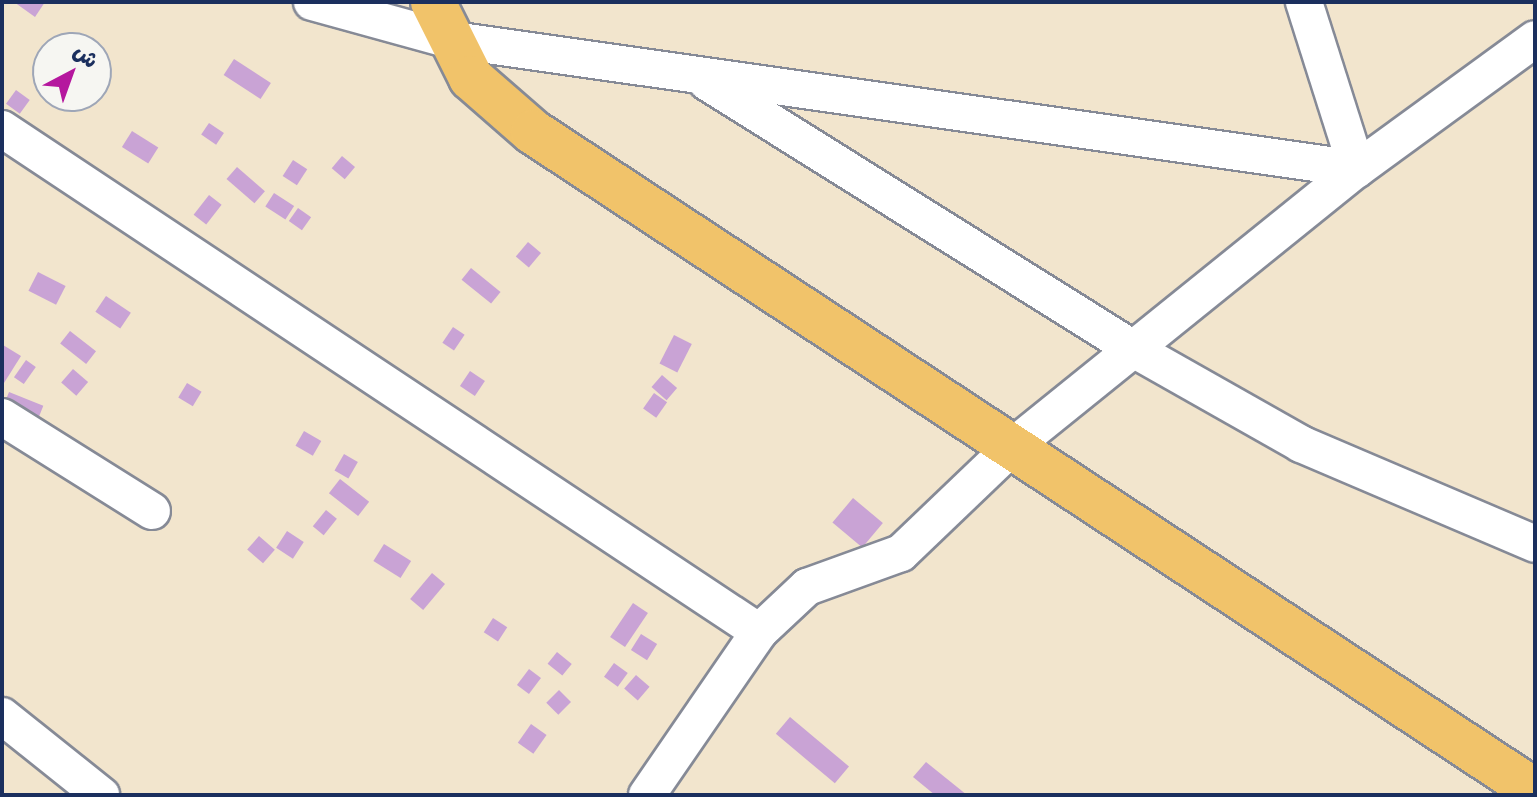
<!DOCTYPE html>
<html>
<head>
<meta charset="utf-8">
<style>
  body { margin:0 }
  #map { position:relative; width:1537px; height:797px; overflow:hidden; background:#f2e5cd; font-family:Delius,"Playpen Sans Arabic",sans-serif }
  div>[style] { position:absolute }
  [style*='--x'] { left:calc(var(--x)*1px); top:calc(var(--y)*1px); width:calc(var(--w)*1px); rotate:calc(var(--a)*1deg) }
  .building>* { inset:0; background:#c9a3d5; transform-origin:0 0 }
  .roads { filter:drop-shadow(2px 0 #868a96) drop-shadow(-2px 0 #868a96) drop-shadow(0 2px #868a96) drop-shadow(0 -2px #868a96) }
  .minor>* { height:36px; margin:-18px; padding:0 18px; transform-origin:18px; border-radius:18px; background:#fff }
  .major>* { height:44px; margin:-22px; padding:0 22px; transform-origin:22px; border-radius:22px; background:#f1c36a }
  span { translate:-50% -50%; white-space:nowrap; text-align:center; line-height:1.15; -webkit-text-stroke:6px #f6f6f2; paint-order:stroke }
  .frame { position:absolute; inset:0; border:4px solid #1b2f5e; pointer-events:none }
  .north { position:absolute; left:32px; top:32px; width:80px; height:80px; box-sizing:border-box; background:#f6f6f2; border:2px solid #9ea6b7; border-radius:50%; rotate:41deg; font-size:22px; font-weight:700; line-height:32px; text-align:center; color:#1b2f5e }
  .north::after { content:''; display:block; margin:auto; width:28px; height:36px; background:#b5179e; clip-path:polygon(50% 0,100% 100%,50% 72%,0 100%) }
</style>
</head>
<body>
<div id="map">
  <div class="building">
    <div style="clip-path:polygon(14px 2px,45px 2px,35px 17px)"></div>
    <div style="left:234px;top:59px;width:44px;height:19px;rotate:33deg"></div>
    <div style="left:16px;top:90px;width:17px;height:17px;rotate:36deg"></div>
    <div style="left:209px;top:123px;width:18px;height:14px;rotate:34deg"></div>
    <div style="left:132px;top:131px;width:31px;height:19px;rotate:32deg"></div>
    <div style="left:342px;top:156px;width:17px;height:16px;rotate:40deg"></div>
    <div style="left:293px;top:160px;width:17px;height:19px;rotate:33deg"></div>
    <div style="left:237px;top:167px;width:37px;height:16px;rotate:41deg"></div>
    <div style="left:274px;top:193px;width:24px;height:16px;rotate:33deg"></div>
    <div style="left:209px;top:195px;width:16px;height:25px;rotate:38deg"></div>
    <div style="left:298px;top:208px;width:16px;height:16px;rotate:35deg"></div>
    <div style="left:528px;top:242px;width:17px;height:19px;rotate:40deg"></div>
    <div style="left:471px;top:268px;width:38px;height:15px;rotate:39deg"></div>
    <div style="left:38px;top:272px;width:31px;height:21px;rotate:27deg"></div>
    <div style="left:106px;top:296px;width:30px;height:19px;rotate:34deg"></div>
    <div style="left:453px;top:327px;width:14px;height:19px;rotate:34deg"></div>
    <div style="left:70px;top:331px;width:33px;height:16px;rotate:38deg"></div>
    <div style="left:674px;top:335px;width:20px;height:32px;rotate:27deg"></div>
    <div style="clip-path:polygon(3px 345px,21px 356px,4px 383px,2px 381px)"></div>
    <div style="left:26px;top:360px;width:12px;height:21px;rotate:35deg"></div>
    <div style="left:73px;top:369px;width:20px;height:18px;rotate:41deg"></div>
    <div style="left:470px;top:371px;width:18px;height:18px;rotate:34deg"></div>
    <div style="left:662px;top:375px;width:20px;height:16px;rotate:41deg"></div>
    <div style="left:187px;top:383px;width:17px;height:17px;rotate:31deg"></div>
    <div style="left:9px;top:392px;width:37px;height:13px;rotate:22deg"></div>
    <div style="left:654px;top:393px;width:16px;height:19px;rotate:35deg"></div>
    <div style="left:304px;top:431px;width:20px;height:17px;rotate:30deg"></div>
    <div style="left:344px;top:454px;width:16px;height:19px;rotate:30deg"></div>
    <div style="left:340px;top:479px;width:37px;height:18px;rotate:38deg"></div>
    <div style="left:853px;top:498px;width:39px;height:32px;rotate:40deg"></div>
    <div style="left:326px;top:510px;width:14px;height:21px;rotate:39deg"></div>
    <div style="left:287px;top:531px;width:20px;height:20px;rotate:33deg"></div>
    <div style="left:259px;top:536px;width:21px;height:18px;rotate:41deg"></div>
    <div style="left:384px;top:544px;width:32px;height:20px;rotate:32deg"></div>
    <div style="left:432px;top:573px;width:17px;height:34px;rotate:40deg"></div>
    <div style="left:633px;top:603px;width:18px;height:41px;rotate:34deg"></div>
    <div style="left:493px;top:618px;width:17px;height:17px;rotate:33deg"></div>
    <div style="left:641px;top:634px;width:19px;height:19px;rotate:32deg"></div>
    <div style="left:557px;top:652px;width:19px;height:15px;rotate:39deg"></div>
    <div style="left:614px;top:663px;width:17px;height:17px;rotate:36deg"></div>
    <div style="left:529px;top:669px;width:15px;height:20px;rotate:37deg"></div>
    <div style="left:636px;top:675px;width:18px;height:18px;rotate:41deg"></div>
    <div style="left:559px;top:690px;width:17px;height:18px;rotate:45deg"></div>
    <div style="left:790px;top:717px;width:77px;height:22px;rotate:40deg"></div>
    <div style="left:531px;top:724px;width:19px;height:23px;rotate:35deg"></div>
    <div style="clip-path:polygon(926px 762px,967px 795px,935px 795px,913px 777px)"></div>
  </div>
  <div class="roads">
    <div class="minor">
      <div style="--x:312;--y:2;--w:139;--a:15.4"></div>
      <div style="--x:446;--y:39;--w:920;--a:8.12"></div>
      <div style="--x:1304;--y:2;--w:175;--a:72.4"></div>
      <div style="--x:707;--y:82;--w:505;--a:32.05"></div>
      <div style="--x:1135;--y:350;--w:191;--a:29.5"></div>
      <div style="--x:1301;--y:444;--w:254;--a:23.1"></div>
      <div style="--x:2;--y:129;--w:909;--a:33.6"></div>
      <div style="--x:2;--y:417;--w:177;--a:32.1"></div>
      <div style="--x:2;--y:716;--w:127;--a:38.6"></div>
      <div style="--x:647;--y:795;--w:198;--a:-55.5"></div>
      <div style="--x:759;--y:632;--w:66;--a:-43.2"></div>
      <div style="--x:807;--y:587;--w:100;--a:-19.9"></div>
      <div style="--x:901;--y:553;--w:153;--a:-43.7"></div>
      <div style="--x:1012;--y:447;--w:443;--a:-38.9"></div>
      <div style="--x:1357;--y:169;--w:220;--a:-36.1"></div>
    </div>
    <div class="major">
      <div style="--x:433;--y:2;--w:85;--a:63.4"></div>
      <div style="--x:471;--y:78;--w:82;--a:41.1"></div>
      <div style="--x:533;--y:132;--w:1199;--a:33.33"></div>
    </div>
  </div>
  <div class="frame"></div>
  <div class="north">ش</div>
</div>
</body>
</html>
